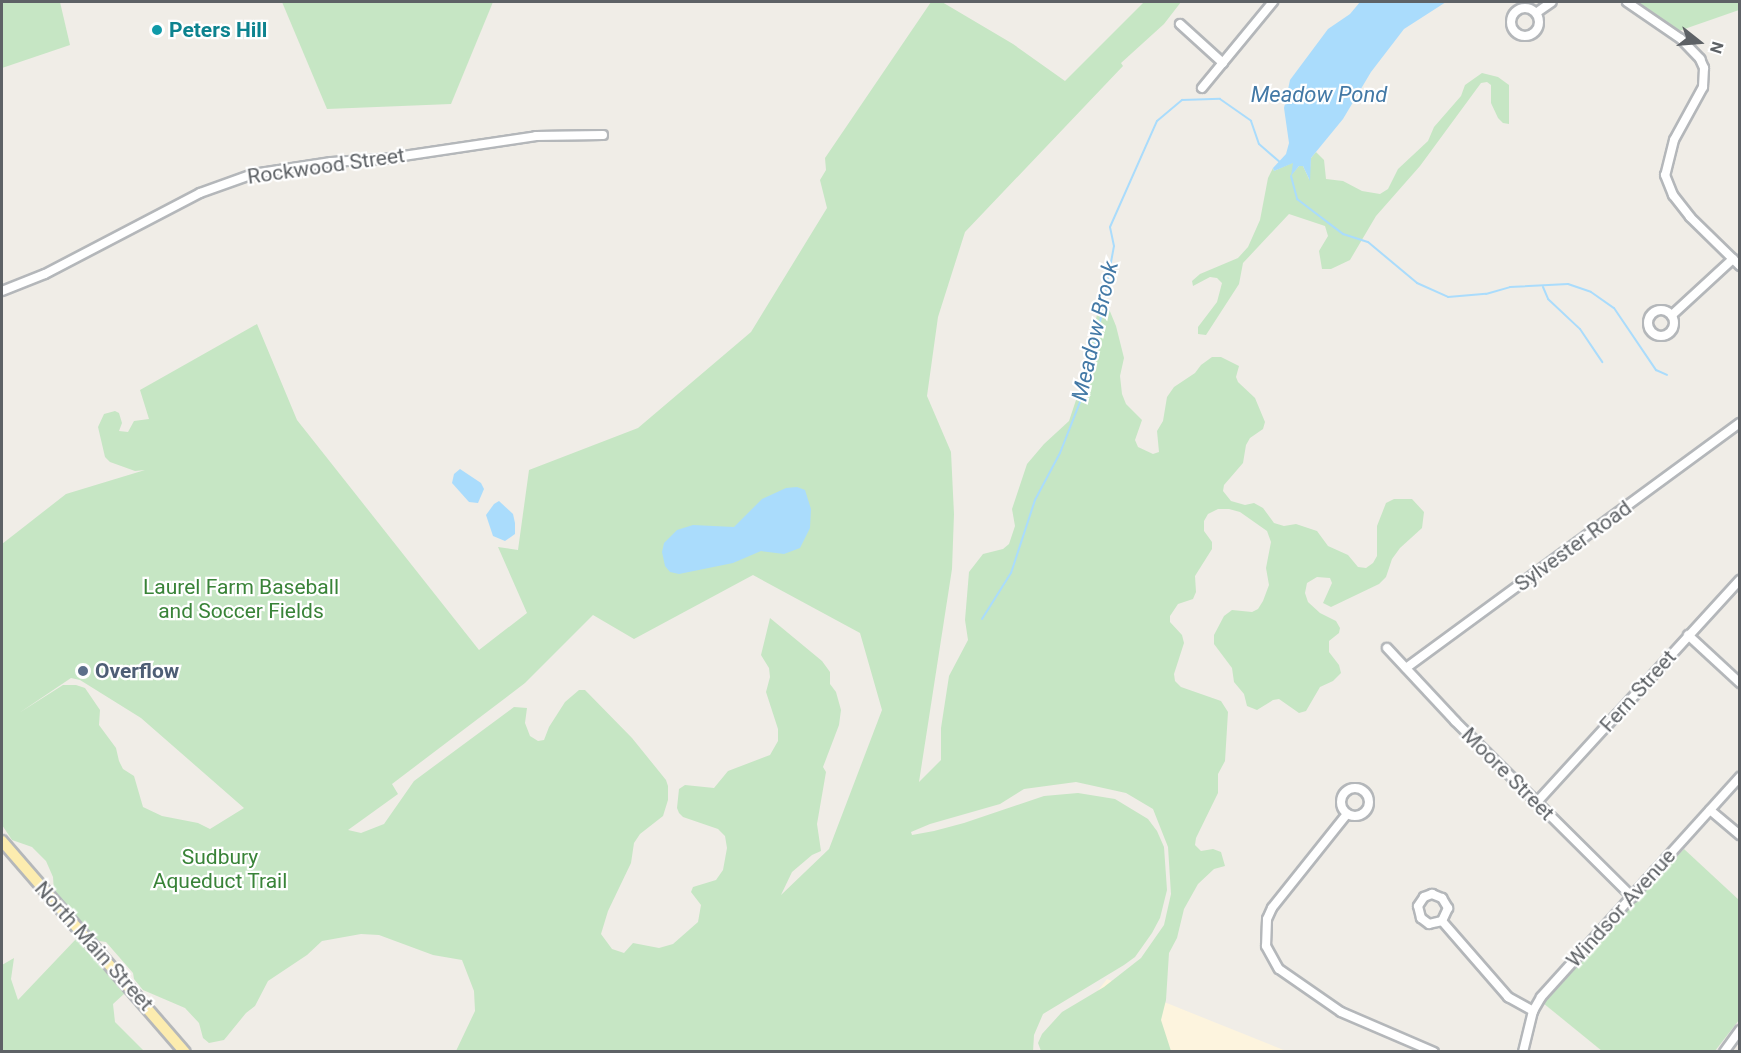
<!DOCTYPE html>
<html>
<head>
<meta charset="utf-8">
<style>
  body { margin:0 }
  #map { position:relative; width:1741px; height:1053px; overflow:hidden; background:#f0ede7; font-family:Roboto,sans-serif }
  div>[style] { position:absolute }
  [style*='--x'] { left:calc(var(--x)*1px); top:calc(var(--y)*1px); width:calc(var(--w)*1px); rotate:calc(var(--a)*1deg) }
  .commercial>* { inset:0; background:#fdf4de }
  .green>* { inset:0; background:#c6e6c4 }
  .water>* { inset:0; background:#aadcfc }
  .stream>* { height:2px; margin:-1px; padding:0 1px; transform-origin:1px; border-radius:1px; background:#aadcfc }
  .roads { filter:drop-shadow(2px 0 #b4b7ba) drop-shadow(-2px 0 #b4b7ba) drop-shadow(0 2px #b4b7ba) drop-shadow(0 -2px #b4b7ba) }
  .minor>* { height:8px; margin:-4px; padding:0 4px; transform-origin:4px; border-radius:4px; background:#fff }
  .minor>.ring { margin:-4px; padding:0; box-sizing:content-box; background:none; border:8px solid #fff; border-radius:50% }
  .major>* { height:10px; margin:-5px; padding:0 5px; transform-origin:5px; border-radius:5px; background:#fcecaf }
  .dots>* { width:16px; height:16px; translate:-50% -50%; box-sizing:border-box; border:3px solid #fff; border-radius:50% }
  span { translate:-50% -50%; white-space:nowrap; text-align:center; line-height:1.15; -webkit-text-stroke:4.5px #fff; paint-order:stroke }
  .culture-label { font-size:21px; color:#0d838f; font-weight:700 }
  .left { translate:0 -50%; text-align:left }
  .street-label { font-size:21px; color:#5e6266 }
  .park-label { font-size:21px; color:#398338 }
  .service-label { font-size:21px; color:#4e5e75; font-weight:700 }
  .water-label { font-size:22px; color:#4379a6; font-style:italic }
  .frame { position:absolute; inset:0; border:3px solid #5e6266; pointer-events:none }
  .north { position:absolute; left:1669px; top:12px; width:60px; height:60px; -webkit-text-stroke:4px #fff; paint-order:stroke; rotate:107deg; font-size:16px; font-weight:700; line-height:24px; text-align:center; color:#5e6266 }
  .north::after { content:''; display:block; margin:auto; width:21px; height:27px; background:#5e6266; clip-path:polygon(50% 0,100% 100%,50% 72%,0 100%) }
</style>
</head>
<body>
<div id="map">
  <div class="commercial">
    <div style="clip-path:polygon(1107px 979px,1286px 1051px,1050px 1052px)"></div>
  </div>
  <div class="green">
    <div style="clip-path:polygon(2px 2px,60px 2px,70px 45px,2px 68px)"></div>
    <div style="clip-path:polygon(282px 2px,493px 2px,451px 104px,327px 109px)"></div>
    <div style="clip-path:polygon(evenodd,931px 2px,942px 2px,1013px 44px,1065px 81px,1144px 2px,1181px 2px,1164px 24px,1121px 63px,1123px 66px,965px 232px,938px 317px,927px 396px,951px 452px,954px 514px,952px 569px,919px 782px,941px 760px,941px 728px,949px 676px,968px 640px,965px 620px,969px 572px,983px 554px,1003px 549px,1009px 544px,1015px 526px,1012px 509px,1027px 464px,1044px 444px,1069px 421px,1082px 382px,1102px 292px,1116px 326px,1124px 358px,1120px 376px,1122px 394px,1126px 404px,1142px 420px,1135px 440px,1138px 447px,1153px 454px,1159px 452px,1157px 431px,1163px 421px,1167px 397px,1174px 387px,1195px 373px,1201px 365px,1212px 357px,1221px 357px,1239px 366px,1236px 377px,1238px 382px,1255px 398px,1265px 422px,1263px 429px,1250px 438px,1246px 445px,1243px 463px,1224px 485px,1223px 491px,1231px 501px,1245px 505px,1254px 503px,1263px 508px,1274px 523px,1284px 526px,1296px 524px,1317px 531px,1328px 546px,1348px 555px,1358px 567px,1366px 568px,1373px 563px,1377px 556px,1377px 526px,1386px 503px,1394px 499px,1412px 499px,1424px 512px,1422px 528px,1400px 548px,1392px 559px,1386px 577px,1379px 584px,1331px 607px,1323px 603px,1332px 583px,1330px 578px,1317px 577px,1307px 583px,1305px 593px,1308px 602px,1320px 613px,1336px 621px,1340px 628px,1339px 633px,1329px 641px,1329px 652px,1339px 665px,1341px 673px,1333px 681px,1320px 687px,1306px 711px,1299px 713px,1279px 699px,1273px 700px,1257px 710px,1247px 706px,1244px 694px,1234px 682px,1232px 668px,1214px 644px,1214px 635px,1224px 616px,1232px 610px,1252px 612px,1258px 609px,1263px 601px,1269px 585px,1266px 568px,1271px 542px,1267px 531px,1240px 512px,1229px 509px,1218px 509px,1208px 514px,1204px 521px,1204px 531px,1212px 542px,1212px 549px,1195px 576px,1196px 592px,1193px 599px,1178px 604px,1170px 616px,1170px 622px,1182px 635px,1184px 643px,1174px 674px,1175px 681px,1181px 687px,1221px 701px,1228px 712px,1225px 761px,1218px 774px,1218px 793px,1196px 838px,1195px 845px,1201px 851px,1213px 849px,1221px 852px,1225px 866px,1214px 869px,1198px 884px,1184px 909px,1177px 938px,1169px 953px,1166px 1000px,1161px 1020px,1171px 1051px,1041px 1051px,1038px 1043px,1042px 1034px,1062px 1012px,1104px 987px,1141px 958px,1164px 925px,1171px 894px,1168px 847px,1153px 809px,1126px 793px,1076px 782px,1024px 789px,1000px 804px,930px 824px,911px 832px,912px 835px,934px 831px,964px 823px,1044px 796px,1078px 793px,1115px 799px,1148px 819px,1157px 831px,1164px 847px,1167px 890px,1160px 918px,1152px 933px,1135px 957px,1124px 965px,1043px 1014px,1034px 1035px,1033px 1052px,456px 1051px,475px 1011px,474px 991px,462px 960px,433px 955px,379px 935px,361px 934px,322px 941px,307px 955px,268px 981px,255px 1006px,246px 1013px,224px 1040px,209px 1043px,203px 1038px,199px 1023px,185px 1008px,143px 990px,134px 979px,133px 973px,106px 942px,99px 941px,54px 892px,53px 877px,46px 861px,32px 847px,12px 840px,2px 825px,2px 544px,66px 494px,145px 470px,135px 471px,110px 462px,105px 457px,98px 427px,104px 414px,115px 411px,119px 413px,122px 423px,119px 431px,128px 432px,134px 421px,149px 419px,140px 390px,257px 324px,297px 420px,479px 650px,527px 613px,498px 547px,518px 550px,529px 470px,638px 428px,751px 332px,827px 208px,820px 180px,826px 170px,825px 158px,931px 2px,753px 575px,860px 633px,882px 710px,829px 849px,781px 895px,792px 872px,812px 855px,821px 851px,817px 824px,826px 772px,823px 767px,839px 725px,841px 710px,836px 692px,830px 684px,830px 672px,822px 661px,770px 618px,761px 655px,769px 668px,770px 677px,766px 692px,778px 729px,778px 741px,770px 755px,728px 771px,714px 788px,685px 785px,679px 789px,677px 808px,679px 813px,683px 817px,718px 829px,725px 836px,727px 848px,723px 870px,716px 880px,693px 887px,691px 892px,701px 905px,698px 922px,673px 944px,659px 948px,633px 943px,624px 953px,612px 949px,601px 934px,608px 911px,631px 863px,634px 843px,640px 834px,663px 816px,668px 800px,668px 786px,666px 780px,632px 738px,585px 690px,579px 690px,565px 702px,549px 727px,544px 740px,538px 741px,530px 736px,525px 723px,527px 708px,514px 707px,414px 781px,384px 824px,361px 833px,348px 830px,398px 794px,392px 784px,525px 683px,593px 615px,634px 639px,753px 575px,931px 2px,71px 678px,80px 680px,141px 718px,244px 808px,210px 829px,198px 823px,162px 816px,143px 807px,134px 776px,123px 769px,119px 761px,116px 748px,99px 725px,100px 710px,85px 688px,76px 685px,63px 685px,19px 713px,71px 678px)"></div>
    <div style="clip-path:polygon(1627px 2px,1739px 2px,1739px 10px,1673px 33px)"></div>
    <div style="clip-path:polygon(1482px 73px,1498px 77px,1509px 85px,1509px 124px,1503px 123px,1498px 118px,1491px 103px,1491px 85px,1487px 82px,1481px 83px,1420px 166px,1376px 216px,1350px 260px,1331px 269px,1322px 269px,1319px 251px,1328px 236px,1325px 226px,1289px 214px,1243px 263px,1239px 284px,1206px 335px,1198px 334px,1198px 327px,1217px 302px,1222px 283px,1217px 278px,1210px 277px,1193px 286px,1192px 281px,1200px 274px,1238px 258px,1248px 247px,1260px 220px,1268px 178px,1273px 168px,1274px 171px,1294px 162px,1292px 174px,1299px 166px,1303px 166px,1309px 179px,1311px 158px,1316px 152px,1324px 160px,1326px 179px,1343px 181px,1362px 191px,1380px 194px,1388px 189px,1398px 169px,1428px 141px,1434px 127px,1461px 96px,1465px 85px)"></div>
    <div style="clip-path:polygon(1684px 849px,1739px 900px,1739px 1020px,1715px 1051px,1602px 1051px,1543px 1003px)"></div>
    <div style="clip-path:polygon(76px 939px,125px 993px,113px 1004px,115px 1022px,144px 1051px,2px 1051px,2px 965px,14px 958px,11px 979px,18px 1000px)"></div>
  </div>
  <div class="water">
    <div style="clip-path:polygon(1360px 2px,1446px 2px,1404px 29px,1371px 72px,1343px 119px,1311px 158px,1310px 181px,1303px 166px,1299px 166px,1291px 176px,1293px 163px,1274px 171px,1273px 168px,1286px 154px,1289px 143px,1284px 108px,1290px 80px,1328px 29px,1350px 14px)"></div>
    <div style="clip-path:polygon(460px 469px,481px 483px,484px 489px,478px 503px,469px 502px,452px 483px,454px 474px)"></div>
    <div style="clip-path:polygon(797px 487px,805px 490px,811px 509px,810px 528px,800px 548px,784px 554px,761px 551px,733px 563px,679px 574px,670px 572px,665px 566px,662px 552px,664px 543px,677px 530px,693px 525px,734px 527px,762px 499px,786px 488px)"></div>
    <div style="clip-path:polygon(499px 501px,513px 514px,515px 523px,515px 534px,505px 541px,493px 536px,486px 515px,494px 504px)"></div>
  </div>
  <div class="stream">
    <div style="--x:1291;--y:176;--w:24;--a:75"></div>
    <div style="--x:1297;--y:199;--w:58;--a:37.3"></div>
    <div style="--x:1343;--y:234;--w:26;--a:18"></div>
    <div style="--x:1368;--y:242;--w:64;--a:39.9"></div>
    <div style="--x:1417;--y:283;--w:34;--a:24"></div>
    <div style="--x:1448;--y:297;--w:38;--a:-5"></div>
    <div style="--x:1486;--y:294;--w:25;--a:-16"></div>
    <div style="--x:1510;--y:287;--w:58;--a:-3"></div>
    <div style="--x:1568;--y:284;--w:24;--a:19"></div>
    <div style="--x:1591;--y:292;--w:28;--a:35"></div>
    <div style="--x:1614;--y:308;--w:75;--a:55.9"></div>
    <div style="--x:1656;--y:370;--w:12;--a:24"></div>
    <div style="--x:1543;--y:287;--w:13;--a:67"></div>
    <div style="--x:1548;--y:299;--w:44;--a:43.2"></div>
    <div style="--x:1580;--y:329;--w:40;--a:56"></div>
    <div style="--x:982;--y:619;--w:54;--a:-57.8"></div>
    <div style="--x:1011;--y:573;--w:77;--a:-71.8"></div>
    <div style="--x:1035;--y:500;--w:53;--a:-62"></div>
    <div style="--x:1060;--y:453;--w:55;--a:-68.6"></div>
    <div style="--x:1080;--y:402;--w:71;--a:-75.4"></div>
    <div style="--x:1098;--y:333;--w:88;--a:-79.6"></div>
    <div style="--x:1114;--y:246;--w:19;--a:-102"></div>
    <div style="--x:1110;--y:227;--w:116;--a:-66.1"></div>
    <div style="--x:1157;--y:121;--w:33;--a:-40"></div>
    <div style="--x:1182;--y:100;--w:38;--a:-2"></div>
    <div style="--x:1220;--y:99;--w:38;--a:35"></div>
    <div style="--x:1251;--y:121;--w:24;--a:71"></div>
    <div style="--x:1259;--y:144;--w:28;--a:41"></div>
  </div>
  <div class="roads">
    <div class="minor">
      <div style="--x:1627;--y:2;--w:65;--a:34.4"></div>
      <div style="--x:1681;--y:39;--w:28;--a:46"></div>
      <div style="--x:1700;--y:59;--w:10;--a:66"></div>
      <div style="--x:1704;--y:68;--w:19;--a:93"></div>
      <div style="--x:1703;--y:87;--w:60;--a:118.7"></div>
      <div style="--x:1674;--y:140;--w:36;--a:104"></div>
      <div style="--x:1665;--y:175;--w:22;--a:68"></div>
      <div style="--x:1673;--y:195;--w:28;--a:52"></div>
      <div style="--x:1690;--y:217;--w:70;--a:44.4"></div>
      <div class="ring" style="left:1511px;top:8px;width:20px;height:20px"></div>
      <div style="--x:1536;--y:13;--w:19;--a:-35"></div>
      <div style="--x:1180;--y:24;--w:58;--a:42.2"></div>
      <div style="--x:1202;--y:88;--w:112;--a:-50.5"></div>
      <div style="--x:2;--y:291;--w:46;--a:-21.6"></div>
      <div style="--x:45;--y:274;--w:175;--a:-27.6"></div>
      <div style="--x:200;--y:193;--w:56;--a:-19.7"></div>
      <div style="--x:253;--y:174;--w:79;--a:-8.7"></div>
      <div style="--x:331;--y:162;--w:52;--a:-3.3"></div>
      <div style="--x:383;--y:159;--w:155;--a:-8.5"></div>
      <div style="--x:536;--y:136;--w:67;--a:-0.9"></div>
      <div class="ring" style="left:1648px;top:310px;width:18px;height:18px"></div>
      <div style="--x:1672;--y:315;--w:83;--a:-42.6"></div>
      <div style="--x:1688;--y:635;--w:71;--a:42.7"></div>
      <div style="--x:1387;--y:648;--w:100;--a:47"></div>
      <div style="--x:1455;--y:721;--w:250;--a:44.8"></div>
      <div style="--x:1406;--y:668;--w:414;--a:-36.3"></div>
      <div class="ring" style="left:1341px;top:788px;width:20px;height:20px"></div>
      <div style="--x:1537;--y:802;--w:301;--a:-47.6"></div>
      <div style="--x:1710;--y:810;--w:39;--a:40"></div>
      <div style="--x:1347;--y:814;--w:120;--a:128.6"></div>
      <div style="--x:1272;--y:908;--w:12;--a:114"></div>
      <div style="--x:1267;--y:919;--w:27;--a:92"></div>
      <div style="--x:1266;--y:946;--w:26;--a:61"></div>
      <div style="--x:1279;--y:969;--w:75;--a:34.7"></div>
      <div style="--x:1341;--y:1012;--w:101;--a:23.3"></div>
      <div style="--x:1442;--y:921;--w:13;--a:167"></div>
      <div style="--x:1429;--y:924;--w:10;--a:-143"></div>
      <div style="--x:1421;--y:918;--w:12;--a:-104"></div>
      <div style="--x:1418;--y:906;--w:11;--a:-56"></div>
      <div style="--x:1424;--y:897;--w:9;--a:-21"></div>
      <div style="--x:1432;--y:894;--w:11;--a:22"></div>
      <div style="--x:1442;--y:898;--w:12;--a:59"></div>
      <div style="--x:1448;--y:908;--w:14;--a:115"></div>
      <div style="--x:1442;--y:921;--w:101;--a:49"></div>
      <div style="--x:1508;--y:997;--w:29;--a:29"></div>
      <div style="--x:1523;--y:1052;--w:42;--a:-76.3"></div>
      <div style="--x:1533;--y:1011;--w:16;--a:-60"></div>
      <div style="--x:1541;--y:997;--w:297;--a:-47.9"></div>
      <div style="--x:1724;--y:1052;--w:27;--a:-54"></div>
    </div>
    <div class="major">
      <div style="--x:2;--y:841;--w:279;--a:49.1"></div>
    </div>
  </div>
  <div class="dots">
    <div style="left:157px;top:30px;background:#0f9aa8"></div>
    <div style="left:83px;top:671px;background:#5c6f8a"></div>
  </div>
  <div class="culture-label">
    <span class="left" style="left:169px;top:30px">Peters Hill</span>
  </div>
  <div class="street-label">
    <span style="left:326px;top:166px;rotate:-8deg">Rockwood Street</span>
    <span style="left:1573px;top:546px;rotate:-36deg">Sylvester Road</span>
    <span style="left:1638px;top:691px;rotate:-48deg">Fern Street</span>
    <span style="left:1508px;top:774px;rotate:45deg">Moore Street</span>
    <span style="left:1621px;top:908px;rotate:-48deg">Windsor Avenue</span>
    <span style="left:94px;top:946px;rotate:48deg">North Main Street</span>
  </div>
  <div class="park-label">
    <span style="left:241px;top:599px">Laurel Farm Baseball<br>and Soccer Fields</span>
    <span style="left:220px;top:869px">Sudbury<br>Aqueduct Trail</span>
  </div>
  <div class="service-label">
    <span class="left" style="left:95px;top:671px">Overflow</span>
  </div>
  <div class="water-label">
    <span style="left:1319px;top:95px">Meadow Pond</span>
    <span style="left:1095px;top:331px;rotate:-77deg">Meadow Brook</span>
  </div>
  <div class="frame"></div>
  <div class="north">N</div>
</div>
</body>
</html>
